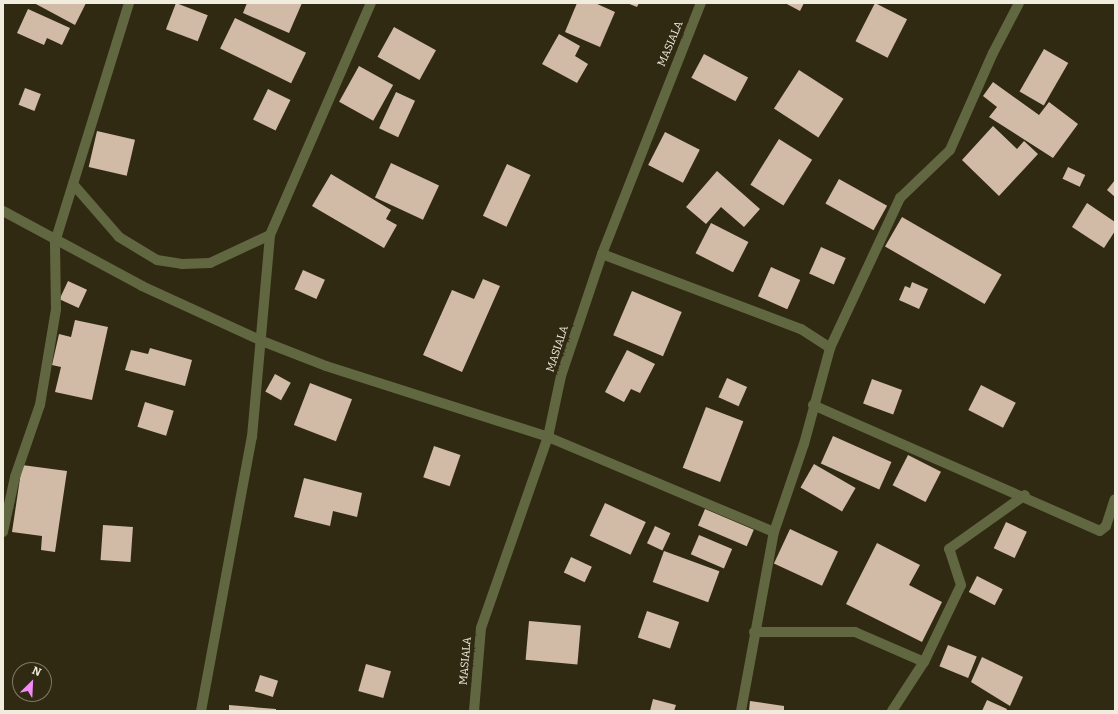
<!DOCTYPE html>
<html>
<head>
<meta charset="utf-8">
<style>
  body { margin:0 }
  #map { position:relative; width:1118px; height:714px; overflow:hidden; background:#312a13; font-family:Bitter,serif }
  div>[style] { position:absolute }
  [style*='--x'] { left:calc(var(--x)*1px); top:calc(var(--y)*1px); width:calc(var(--w)*1px); rotate:calc(var(--a)*1deg) }
  .building>* { inset:0; background:#d1bba6; transform-origin:0 0 }
  .minor>* { height:10px; margin:-5px; padding:0 5px; transform-origin:5px; border-radius:5px; background:#616841 }
  span { translate:-50% -50%; white-space:nowrap; text-align:center; line-height:1.15; -webkit-text-stroke:4px #312a13; paint-order:stroke }
  .street-label { font-size:11px; color:#f0ecde }
  .frame { position:absolute; inset:0; border:4px solid #f0ecde; pointer-events:none }
  .north { position:absolute; left:12px; top:662px; width:40px; height:40px; box-sizing:border-box; background:#312a13; border:1px solid #7d7864; border-radius:50%; rotate:24deg; font-size:11px; font-weight:700; line-height:16px; text-align:center; color:#f0ecde }
  .north::after { content:''; display:block; margin:auto; width:14px; height:18px; background:#f18bf5; clip-path:polygon(50% 0,100% 100%,50% 72%,0 100%) }
</style>
</head>
<body>
<div id="map">
  <div class="building">
    <div style="clip-path:polygon(34px 3px,86px 3px,75px 25px)"></div>
    <div style="left:176px;top:3px;width:34px;height:28px;rotate:21deg"></div>
    <div style="clip-path:polygon(247px 3px,302px 3px,289px 33px,243px 13px)"></div>
    <div style="clip-path:polygon(577px 3px,595px 3px,615px 12px,600px 47px,565px 32px)"></div>
    <div style="clip-path:polygon(627px 3px,639px 3px,637px 7px)"></div>
    <div style="clip-path:polygon(785px 3px,804px 3px,800px 11px)"></div>
    <div style="left:875px;top:3px;width:36px;height:43px;rotate:27deg"></div>
    <div style="clip-path:polygon(28px 9px,70px 28px,62px 45px,47px 38px,44px 45px,17px 33px)"></div>
    <div style="left:235px;top:18px;width:79px;height:34px;rotate:26deg"></div>
    <div style="left:394px;top:27px;width:48px;height:34px;rotate:29deg"></div>
    <div style="clip-path:polygon(559px 34px,580px 46px,575px 56px,588px 64px,577px 83px,542px 64px)"></div>
    <div style="left:1044px;top:49px;width:28px;height:49px;rotate:30deg"></div>
    <div style="left:704px;top:54px;width:50px;height:27px;rotate:28deg"></div>
    <div style="left:359px;top:66px;width:39px;height:41px;rotate:29deg"></div>
    <div style="left:799px;top:70px;width:53px;height:46px;rotate:33deg"></div>
    <div style="clip-path:polygon(993px 82px,1039px 115px,1049px 102px,1078px 124px,1053px 158px,989px 117px,997px 107px,983px 96px)"></div>
    <div style="left:25px;top:88px;width:17px;height:18px;rotate:21deg"></div>
    <div style="left:268px;top:89px;width:25px;height:34px;rotate:26deg"></div>
    <div style="left:396px;top:92px;width:21px;height:40px;rotate:25deg"></div>
    <div style="clip-path:polygon(993px 126px,1017px 149px,1024px 141px,1038px 154px,999px 196px,962px 160px)"></div>
    <div style="left:97px;top:131px;width:39px;height:37px;rotate:13deg"></div>
    <div style="left:665px;top:132px;width:39px;height:37px;rotate:27deg"></div>
    <div style="left:779px;top:139px;width:39px;height:54px;rotate:32deg"></div>
    <div style="left:391px;top:163px;width:53px;height:38px;rotate:25deg"></div>
    <div style="left:507px;top:164px;width:26px;height:57px;rotate:25deg"></div>
    <div style="left:1068px;top:167px;width:19px;height:13px;rotate:25deg"></div>
    <div style="clip-path:polygon(717px 171px,760px 209px,744px 227px,721px 207px,706px 224px,686px 207px)"></div>
    <div style="clip-path:polygon(331px 174px,391px 210px,386px 219px,397px 225px,384px 248px,312px 206px)"></div>
    <div style="left:839px;top:179px;width:55px;height:28px;rotate:29deg"></div>
    <div style="clip-path:polygon(1115px 180px,1115px 197px,1107px 190px)"></div>
    <div style="clip-path:polygon(1087px 203px,1115px 222px,1115px 231px,1104px 248px,1072px 227px)"></div>
    <div style="left:902px;top:217px;width:115px;height:34px;rotate:30deg"></div>
    <div style="left:711px;top:223px;width:42px;height:34px;rotate:27deg"></div>
    <div style="left:821px;top:247px;width:27px;height:29px;rotate:24deg"></div>
    <div style="left:771px;top:267px;width:32px;height:32px;rotate:24deg"></div>
    <div style="left:303px;top:270px;width:24px;height:21px;rotate:24deg"></div>
    <div style="clip-path:polygon(483px 279px,500px 286px,462px 372px,423px 355px,452px 290px,474px 299px)"></div>
    <div style="left:68px;top:281px;width:21px;height:20px;rotate:25deg"></div>
    <div style="clip-path:polygon(912px 282px,928px 289px,919px 309px,899px 300px,905px 286px,910px 288px)"></div>
    <div style="left:632px;top:291px;width:54px;height:48px;rotate:23deg"></div>
    <div style="clip-path:polygon(75px 320px,108px 327px,92px 400px,55px 392px,61px 367px,52px 365px,59px 334px,71px 337px)"></div>
    <div style="clip-path:polygon(150px 348px,192px 360px,185px 386px,125px 370px,131px 350px,148px 354px)"></div>
    <div style="clip-path:polygon(627px 350px,655px 364px,640px 393px,631px 389px,624px 402px,605px 392px)"></div>
    <div style="left:275px;top:374px;width:18px;height:20px;rotate:29deg"></div>
    <div style="left:727px;top:378px;width:22px;height:21px;rotate:24deg"></div>
    <div style="left:872px;top:379px;width:32px;height:26px;rotate:20deg"></div>
    <div style="left:310px;top:383px;width:45px;height:45px;rotate:21deg"></div>
    <div style="left:981px;top:385px;width:39px;height:28px;rotate:27deg"></div>
    <div style="left:145px;top:402px;width:30px;height:26px;rotate:17deg"></div>
    <div style="left:706px;top:407px;width:40px;height:65px;rotate:21deg"></div>
    <div style="left:833px;top:436px;width:64px;height:30px;rotate:24deg"></div>
    <div style="left:434px;top:446px;width:28px;height:33px;rotate:19deg"></div>
    <div style="left:908px;top:455px;width:37px;height:34px;rotate:27deg"></div>
    <div style="left:814px;top:464px;width:48px;height:27px;rotate:30deg"></div>
    <div style="clip-path:polygon(22px 465px,67px 471px,55px 552px,41px 550px,42px 536px,12px 532px)"></div>
    <div style="clip-path:polygon(304px 478px,362px 493px,357px 517px,333px 511px,330px 526px,294px 517px)"></div>
    <div style="left:605px;top:503px;width:45px;height:36px;rotate:25deg"></div>
    <div style="left:705px;top:509px;width:53px;height:18px;rotate:23deg"></div>
    <div style="left:1006px;top:522px;width:23px;height:29px;rotate:25deg"></div>
    <div style="left:103px;top:525px;width:30px;height:35px;rotate:4deg"></div>
    <div style="left:655px;top:526px;width:17px;height:19px;rotate:25deg"></div>
    <div style="left:790px;top:529px;width:53px;height:38px;rotate:25deg"></div>
    <div style="left:699px;top:535px;width:36px;height:21px;rotate:23deg"></div>
    <div style="clip-path:polygon(877px 543px,920px 565px,909px 585px,942px 602px,922px 642px,846px 604px)"></div>
    <div style="left:664px;top:551px;width:59px;height:33px;rotate:20deg"></div>
    <div style="left:571px;top:557px;width:23px;height:17px;rotate:25deg"></div>
    <div style="left:977px;top:576px;width:29px;height:18px;rotate:27deg"></div>
    <div style="left:647px;top:611px;width:34px;height:28px;rotate:19deg"></div>
    <div style="left:529px;top:621px;width:52px;height:39px;rotate:5deg"></div>
    <div style="left:948px;top:645px;width:31px;height:23px;rotate:22deg"></div>
    <div style="clip-path:polygon(982px 657px,1023px 677px,1010px 706px,971px 682px)"></div>
    <div style="left:366px;top:664px;width:26px;height:28px;rotate:16deg"></div>
    <div style="left:260px;top:675px;width:19px;height:17px;rotate:18deg"></div>
    <div style="clip-path:polygon(653px 699px,676px 705px,674px 711px,650px 711px)"></div>
    <div style="clip-path:polygon(987px 700px,1007px 709px,1006px 711px,982px 711px)"></div>
    <div style="clip-path:polygon(750px 701px,784px 706px,784px 711px,749px 711px)"></div>
    <div style="clip-path:polygon(229px 705px,276px 709px,276px 711px,229px 711px)"></div>
  </div>
  <div class="minor">
    <div style="--x:73;--y:184;--w:70;--a:49"></div>
    <div style="--x:119;--y:237;--w:44;--a:31.2"></div>
    <div style="--x:157;--y:260;--w:25;--a:9"></div>
    <div style="--x:182;--y:264;--w:28;--a:-2"></div>
    <div style="--x:210;--y:263;--w:66;--a:-25"></div>
    <div style="--x:3;--y:211;--w:158;--a:28.3"></div>
    <div style="--x:142;--y:286;--w:132;--a:24.6"></div>
    <div style="--x:262;--y:341;--w:69;--a:21.3"></div>
    <div style="--x:326;--y:366;--w:233;--a:17.7"></div>
    <div style="--x:548;--y:437;--w:245;--a:22.8"></div>
    <div style="--x:602;--y:254;--w:213;--a:20.7"></div>
    <div style="--x:801;--y:329;--w:35;--a:33"></div>
    <div style="--x:813;--y:405;--w:313;--a:23.7"></div>
    <div style="--x:1100;--y:531;--w:8;--a:-40"></div>
    <div style="--x:1106;--y:526;--w:28;--a:-72"></div>
    <div style="--x:3;--y:532;--w:56;--a:-77.7"></div>
    <div style="--x:15;--y:477;--w:76;--a:-70.9"></div>
    <div style="--x:40;--y:405;--w:97;--a:-80.5"></div>
    <div style="--x:56;--y:309;--w:67;--a:-90.9"></div>
    <div style="--x:55;--y:242;--w:250;--a:-72.8"></div>
    <div style="--x:754;--y:632;--w:101;--a:0"></div>
    <div style="--x:855;--y:632;--w:75;--a:23.5"></div>
    <div style="--x:201;--y:711;--w:279;--a:-79.5"></div>
    <div style="--x:252;--y:437;--w:203;--a:-84.9"></div>
    <div style="--x:270;--y:235;--w:253;--a:-66.5"></div>
    <div style="--x:474;--y:711;--w:83;--a:-85.2"></div>
    <div style="--x:481;--y:628;--w:202;--a:-70.7"></div>
    <div style="--x:548;--y:437;--w:62;--a:-78"></div>
    <div style="--x:561;--y:376;--w:129;--a:-71.4"></div>
    <div style="--x:602;--y:254;--w:270;--a:-68.5"></div>
    <div style="--x:741;--y:711;--w:182;--a:-79.6"></div>
    <div style="--x:774;--y:532;--w:93;--a:-71.2"></div>
    <div style="--x:804;--y:444;--w:99;--a:-74.8"></div>
    <div style="--x:830;--y:348;--w:166;--a:-65"></div>
    <div style="--x:900;--y:198;--w:69;--a:-43.8"></div>
    <div style="--x:950;--y:150;--w:106;--a:-66.1"></div>
    <div style="--x:993;--y:53;--w:56;--a:-62.5"></div>
    <div style="--x:892;--y:711;--w:59;--a:-56.9"></div>
    <div style="--x:924;--y:662;--w:85;--a:-64.3"></div>
    <div style="--x:961;--y:585;--w:38;--a:-108"></div>
    <div style="--x:949;--y:549;--w:93;--a:-35.4"></div>
  </div>
  <div class="street-label">
    <span style="left:671px;top:44px;rotate:-67deg">MASIALA</span>
    <span style="left:558px;top:349px;rotate:-72deg">MASIALA</span>
    <span style="left:466px;top:661px;rotate:-85deg">MASIALA</span>
  </div>
  <div class="frame"></div>
  <div class="north">N</div>
</div>
</body>
</html>
